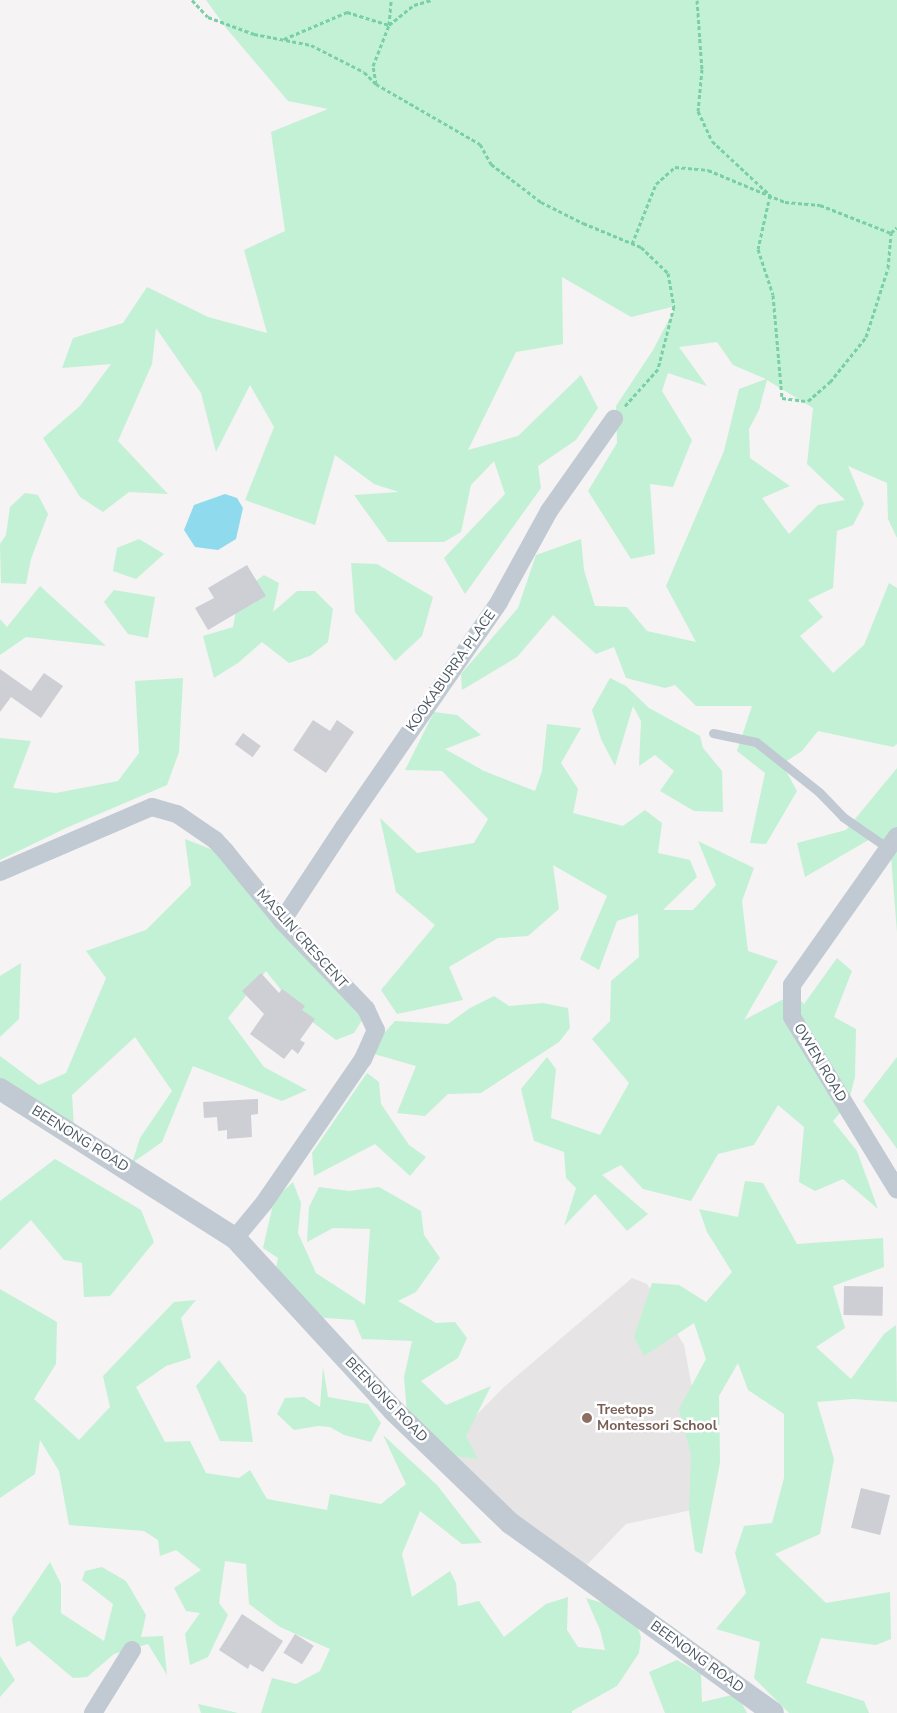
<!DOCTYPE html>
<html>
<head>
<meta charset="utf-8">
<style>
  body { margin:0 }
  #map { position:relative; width:897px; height:1713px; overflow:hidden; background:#f5f3f3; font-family:"Nunito Sans",sans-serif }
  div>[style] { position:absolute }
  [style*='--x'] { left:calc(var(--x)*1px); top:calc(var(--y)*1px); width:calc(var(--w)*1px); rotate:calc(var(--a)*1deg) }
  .education>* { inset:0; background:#e6e4e5 }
  .green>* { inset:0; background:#c3f1d5 }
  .water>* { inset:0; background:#90daee }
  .building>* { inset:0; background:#cdcfd5; transform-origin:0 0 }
  .path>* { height:3px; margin-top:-1.5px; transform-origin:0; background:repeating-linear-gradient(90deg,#7ad0a6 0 4px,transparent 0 6.5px) }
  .service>* { height:9px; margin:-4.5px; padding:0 4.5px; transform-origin:4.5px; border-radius:4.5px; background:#c1cad2 }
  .minor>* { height:18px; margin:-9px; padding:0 9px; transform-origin:9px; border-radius:9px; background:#c1cad2 }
  .tertiary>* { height:22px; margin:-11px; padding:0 11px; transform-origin:11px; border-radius:11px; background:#c1cad2 }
  .dots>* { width:14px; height:14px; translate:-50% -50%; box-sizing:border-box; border:2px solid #fff; border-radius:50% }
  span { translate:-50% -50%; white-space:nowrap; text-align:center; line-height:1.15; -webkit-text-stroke:5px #fff; paint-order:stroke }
  .street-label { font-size:14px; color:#4a5661 }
  .education-label { font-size:14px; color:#785e54; font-weight:700 }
  .left { translate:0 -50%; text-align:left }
</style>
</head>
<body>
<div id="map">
  <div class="education">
    <div style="clip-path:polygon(632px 1278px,647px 1284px,684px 1345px,693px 1393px,696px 1509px,626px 1524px,584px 1568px,516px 1521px,445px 1447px,504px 1387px)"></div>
  </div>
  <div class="green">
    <div style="clip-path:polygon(evenodd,206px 0,897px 0,897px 538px,888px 519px,887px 483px,848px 466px,864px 504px,853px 525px,837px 531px,833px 588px,808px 600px,823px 617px,800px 636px,833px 673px,864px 645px,889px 583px,897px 588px,897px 744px,893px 747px,818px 731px,802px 751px,782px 764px,797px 791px,766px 844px,750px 843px,765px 773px,737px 751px,752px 706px,696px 706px,675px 685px,665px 688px,626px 678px,614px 647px,596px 654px,553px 615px,517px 657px,462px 690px,461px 674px,518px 608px,536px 555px,581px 539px,584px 570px,595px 606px,627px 607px,647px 631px,696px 642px,666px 586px,724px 451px,739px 389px,766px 379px,733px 365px,717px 342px,679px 347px,707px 386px,668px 373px,662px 391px,692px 440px,673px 487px,650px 484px,655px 554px,631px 559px,588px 491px,617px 443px,616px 406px,653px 350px,676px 306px,631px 317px,562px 277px,563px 344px,516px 352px,468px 450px,518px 436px,581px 375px,598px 408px,576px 440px,538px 466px,541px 488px,465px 594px,444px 558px,505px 494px,494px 461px,471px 485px,461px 532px,444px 542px,388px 542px,354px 495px,399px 492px,374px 484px,335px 455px,315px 525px,245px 500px,274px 427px,250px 385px,216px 452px,201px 393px,156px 328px,152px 364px,118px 441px,168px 494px,129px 492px,103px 512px,80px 497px,43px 438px,80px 406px,111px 364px,62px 368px,73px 338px,123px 323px,147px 287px,208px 317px,267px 333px,244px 250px,285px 231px,271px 132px,328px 109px,288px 101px,227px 29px,206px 0,767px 380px,813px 408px,807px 464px,845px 500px,818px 505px,789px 534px,762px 498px,790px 486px,750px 458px,749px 429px,759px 410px,767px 380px)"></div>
    <div style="clip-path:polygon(25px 493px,38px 495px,48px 514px,31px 559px,26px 584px,1px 583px,0 544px,6px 535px,10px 507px)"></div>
    <div style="clip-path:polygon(139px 539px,164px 554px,136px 579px,113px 571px,117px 548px)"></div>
    <div style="clip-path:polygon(351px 563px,377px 564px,433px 597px,422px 636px,395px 661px,355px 612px)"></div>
    <div style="clip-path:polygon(264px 575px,279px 583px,273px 612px,297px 591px,315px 591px,333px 609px,328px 642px,310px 656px,289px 663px,262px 642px,238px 663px,214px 678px,203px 636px,233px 627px,239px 593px)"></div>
    <div style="clip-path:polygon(40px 586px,106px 646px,26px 637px,0 655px,0 619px,7px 627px)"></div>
    <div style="clip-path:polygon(114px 590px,155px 597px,148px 638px,128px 634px,104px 602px)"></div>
    <div style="clip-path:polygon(183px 678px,179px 752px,167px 785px,66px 828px,0 860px,0 738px,31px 741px,13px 788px,56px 793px,118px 781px,139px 753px,135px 681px)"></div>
    <div style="clip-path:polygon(610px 678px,626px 686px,649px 708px,700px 736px,703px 748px,722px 771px,723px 812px,694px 811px,660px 791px,674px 771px,655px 755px,639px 766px,641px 721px,633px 706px,615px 766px,601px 739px,592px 710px)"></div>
    <div style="clip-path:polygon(434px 712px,457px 715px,481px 735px,445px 749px,484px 771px,535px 791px,542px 771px,547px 724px,581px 728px,561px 763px,578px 789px,573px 813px,623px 826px,645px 810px,662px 823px,658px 853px,690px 860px,697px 877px,663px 910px,693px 910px,716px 885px,698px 841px,754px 868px,742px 901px,748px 951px,778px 961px,744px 1020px,793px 994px,804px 1004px,837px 958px,852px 971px,834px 1017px,856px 1029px,855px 1077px,848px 1104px,833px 1121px,857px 1151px,878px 1209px,843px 1179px,815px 1191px,799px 1182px,804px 1127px,778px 1105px,754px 1145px,718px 1154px,691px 1201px,643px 1189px,621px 1165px,602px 1175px,648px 1214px,627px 1231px,595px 1194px,564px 1226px,576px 1188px,566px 1178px,564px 1152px,534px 1141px,521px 1089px,547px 1057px,556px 1069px,551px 1118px,600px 1135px,629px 1083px,592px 1039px,610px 1021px,611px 981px,639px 957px,638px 914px,617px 921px,599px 970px,580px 959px,607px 896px,553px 865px,559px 909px,528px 936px,498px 938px,449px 967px,463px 1000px,397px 1014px,381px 990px,435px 925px,396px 892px,380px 818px,417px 853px,474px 843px,488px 819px,442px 771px,405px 770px)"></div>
    <div style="clip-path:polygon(897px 768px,897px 932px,891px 857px,877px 835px,805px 877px,797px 843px,846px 830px)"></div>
    <div style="clip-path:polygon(185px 839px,239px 860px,370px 1008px,354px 1033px,336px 1040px,298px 1011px,266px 971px,228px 1018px,264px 1067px,307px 1090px,282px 1101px,193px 1066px,162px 1142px,132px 1163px,140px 1138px,172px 1091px,135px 1037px,72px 1095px,74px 1128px,0 1081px,0 1056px,39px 1085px,66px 1073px,106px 978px,86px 951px,146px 930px,191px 885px)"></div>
    <div style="clip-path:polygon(21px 963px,19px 1019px,0 1037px,0 976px)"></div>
    <div style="clip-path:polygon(494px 996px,509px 1006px,543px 1003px,568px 1008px,570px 1028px,559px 1042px,481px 1093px,448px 1094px,425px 1116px,397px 1113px,416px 1066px,367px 1052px,395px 1021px,448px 1024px,470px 1008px)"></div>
    <div style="clip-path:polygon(897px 1057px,897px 1149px,863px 1101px)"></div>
    <div style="clip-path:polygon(367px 1073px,379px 1082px,381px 1104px,409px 1145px,426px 1157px,410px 1176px,375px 1144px,314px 1176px,312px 1153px)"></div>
    <div style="clip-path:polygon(55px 1159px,141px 1210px,154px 1242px,110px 1296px,84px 1297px,82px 1263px,64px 1260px,31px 1220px,0 1250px,0 1201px)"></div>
    <div style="clip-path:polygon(745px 1181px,763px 1183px,797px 1244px,883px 1238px,884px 1267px,833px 1286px,845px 1328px,816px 1347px,851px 1379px,884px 1334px,896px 1325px,897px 1402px,853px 1399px,817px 1402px,834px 1459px,820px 1534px,775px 1554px,826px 1603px,890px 1592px,891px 1639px,876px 1645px,821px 1638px,806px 1683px,864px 1701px,869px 1713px,789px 1713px,754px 1678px,760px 1642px,716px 1629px,746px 1593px,735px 1553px,744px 1526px,772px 1523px,784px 1478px,784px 1414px,748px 1390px,738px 1363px,719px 1396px,720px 1463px,702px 1554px,695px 1551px,689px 1511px,691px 1455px,679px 1409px,706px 1359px,694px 1323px,644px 1356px,634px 1337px,652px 1283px,679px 1285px,706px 1302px,732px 1272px,707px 1232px,699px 1209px,738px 1217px)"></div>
    <div style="clip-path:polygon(293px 1182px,301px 1203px,298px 1233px,316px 1273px,365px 1305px,370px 1229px,333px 1228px,307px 1242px,309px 1207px,319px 1187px,349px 1191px,379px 1187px,421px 1211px,424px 1235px,440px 1258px,416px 1292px,398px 1301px,436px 1323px,455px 1322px,467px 1338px,458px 1358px,421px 1381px,446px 1405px,491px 1386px,466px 1436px,478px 1459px,441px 1454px,408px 1425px,404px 1377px,412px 1341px,362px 1339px,354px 1320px,313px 1317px,274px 1278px,278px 1258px,263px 1248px,274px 1200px)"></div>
    <div style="clip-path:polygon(0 1289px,57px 1322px,56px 1364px,34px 1399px,79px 1440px,110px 1407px,103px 1376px,174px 1302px,196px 1300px,181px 1318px,191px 1358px,166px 1366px,136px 1387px,165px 1442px,190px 1441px,206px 1473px,239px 1478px,250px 1470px,267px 1499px,327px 1510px,330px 1494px,381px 1504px,406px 1484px,383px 1435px,437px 1485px,482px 1543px,462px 1544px,420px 1511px,402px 1554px,412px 1597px,450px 1571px,456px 1583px,458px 1606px,479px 1601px,504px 1637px,546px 1604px,568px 1597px,567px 1630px,578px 1647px,605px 1650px,600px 1630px,586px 1598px,632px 1612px,641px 1637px,639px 1653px,617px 1686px,572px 1711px,572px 1713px,261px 1713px,272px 1678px,296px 1684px,320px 1671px,330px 1649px,280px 1627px,249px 1604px,246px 1564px,225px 1561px,219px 1603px,228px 1615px,208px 1657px,190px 1665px,185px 1634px,200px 1613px,186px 1611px,174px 1588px,201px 1570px,176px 1550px,160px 1556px,158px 1540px,144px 1531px,69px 1525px,59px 1471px,40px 1440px,35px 1474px,0 1498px)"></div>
    <div style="clip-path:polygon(219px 1360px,246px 1396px,253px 1442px,220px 1441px,196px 1386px)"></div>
    <div style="clip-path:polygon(323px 1367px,328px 1397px,368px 1404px,381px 1423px,371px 1442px,344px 1435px,330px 1427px,318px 1426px,294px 1430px,277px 1414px,285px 1398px,304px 1397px,320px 1407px)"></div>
    <div style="clip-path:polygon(50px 1562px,61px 1584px,61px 1613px,104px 1641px,113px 1604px,82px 1580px,85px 1571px,102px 1567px,126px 1581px,146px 1615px,141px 1637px,163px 1636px,167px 1675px,148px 1644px,114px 1654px,87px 1677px,73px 1678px,29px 1641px,16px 1647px,12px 1618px)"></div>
    <div style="clip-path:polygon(0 1656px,15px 1680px,0 1697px)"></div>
    <div style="clip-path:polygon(677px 1660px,701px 1674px,702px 1702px,737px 1694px,747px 1713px,665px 1713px,649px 1672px)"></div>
    <div style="clip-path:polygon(198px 1704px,238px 1713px,201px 1713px)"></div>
  </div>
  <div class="water">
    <div style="clip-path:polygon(225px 494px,237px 498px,243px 508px,236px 539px,218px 550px,195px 547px,184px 530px,194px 505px)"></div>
  </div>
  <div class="building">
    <div style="clip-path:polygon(247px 565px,266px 596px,208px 630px,195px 608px,214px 598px,208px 588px)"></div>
    <div style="clip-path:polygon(0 669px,31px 691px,44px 673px,63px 686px,41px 718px,11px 697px,0 712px)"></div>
    <div style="clip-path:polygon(313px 720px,330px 731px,337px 720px,354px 732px,326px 773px,293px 750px)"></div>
    <div style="left:243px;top:733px;width:22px;height:14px;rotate:36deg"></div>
    <div style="clip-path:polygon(261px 973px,279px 993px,282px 989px,305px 1006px,302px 1010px,315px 1019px,300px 1040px,305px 1043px,298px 1054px,292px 1049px,284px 1059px,250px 1034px,264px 1014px,242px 991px)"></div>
    <div style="clip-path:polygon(258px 1099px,258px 1114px,251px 1115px,252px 1137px,227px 1139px,227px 1130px,218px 1131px,217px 1117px,204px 1118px,203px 1102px)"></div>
    <div style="left:844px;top:1286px;width:39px;height:29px;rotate:1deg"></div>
    <div style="left:861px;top:1488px;width:30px;height:41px;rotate:14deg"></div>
    <div style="clip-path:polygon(242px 1614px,283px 1641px,263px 1672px,250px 1664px,248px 1669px,219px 1650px)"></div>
    <div style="left:295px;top:1634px;width:22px;height:22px;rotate:32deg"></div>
  </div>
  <div class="path">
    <div style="--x:192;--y:0;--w:23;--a:47"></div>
    <div style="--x:208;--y:17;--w:49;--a:20.3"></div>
    <div style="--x:254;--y:34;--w:58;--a:10.9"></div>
    <div style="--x:311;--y:45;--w:59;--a:27"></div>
    <div style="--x:364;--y:72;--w:17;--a:45"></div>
    <div style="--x:376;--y:84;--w:120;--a:30"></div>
    <div style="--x:480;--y:144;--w:23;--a:61"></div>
    <div style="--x:491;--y:164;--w:63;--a:37.2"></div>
    <div style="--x:541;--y:202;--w:47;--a:26.6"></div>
    <div style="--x:583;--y:223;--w:63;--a:22.5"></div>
    <div style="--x:641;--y:247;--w:37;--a:44"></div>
    <div style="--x:668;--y:273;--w:34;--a:80"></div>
    <div style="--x:674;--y:306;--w:65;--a:104.3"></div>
    <div style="--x:658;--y:369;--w:51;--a:131.8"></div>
    <div style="--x:697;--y:0;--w:69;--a:85.9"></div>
    <div style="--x:702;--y:69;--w:42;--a:95.4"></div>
    <div style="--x:698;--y:111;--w:33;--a:65"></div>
    <div style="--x:712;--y:141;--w:79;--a:43"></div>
    <div style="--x:770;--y:195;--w:55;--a:102.5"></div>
    <div style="--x:758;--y:249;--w:48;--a:71.9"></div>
    <div style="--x:773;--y:295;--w:103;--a:85"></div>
    <div style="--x:782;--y:398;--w:26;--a:7"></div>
    <div style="--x:808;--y:401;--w:29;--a:-41"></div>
    <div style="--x:830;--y:382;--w:58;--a:-51.3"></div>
    <div style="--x:866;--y:337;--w:72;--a:-72.3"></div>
    <div style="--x:888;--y:268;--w:35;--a:-85"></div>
    <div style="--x:891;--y:233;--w:8;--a:-45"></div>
    <div style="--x:284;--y:39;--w:69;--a:-23.2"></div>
    <div style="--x:347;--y:12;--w:44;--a:17.2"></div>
    <div style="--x:389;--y:25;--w:32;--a:-39"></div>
    <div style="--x:414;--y:5;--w:18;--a:-16"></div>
    <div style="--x:376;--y:84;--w:18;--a:-99"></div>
    <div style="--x:373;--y:66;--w:44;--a:-68.7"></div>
    <div style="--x:389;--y:25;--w:25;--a:-85"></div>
    <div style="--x:632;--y:244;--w:65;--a:-68.2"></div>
    <div style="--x:656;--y:184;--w:25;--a:-42"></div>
    <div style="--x:675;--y:167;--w:33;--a:5"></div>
    <div style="--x:708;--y:170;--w:83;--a:22.6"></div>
    <div style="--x:785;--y:202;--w:35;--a:5"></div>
    <div style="--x:820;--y:205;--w:76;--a:21.5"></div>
  </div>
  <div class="service">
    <div style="--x:713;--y:733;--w:44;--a:11.8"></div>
    <div style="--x:756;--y:742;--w:80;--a:38.4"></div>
    <div style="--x:819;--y:792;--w:35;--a:46"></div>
    <div style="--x:843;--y:817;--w:55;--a:34.6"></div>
  </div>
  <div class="minor">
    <div style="--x:897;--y:836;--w:182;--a:125.2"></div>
    <div style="--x:792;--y:985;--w:32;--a:90"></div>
    <div style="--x:792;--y:1017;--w:202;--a:58.7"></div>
    <div style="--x:0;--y:872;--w:165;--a:-23.2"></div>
    <div style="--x:152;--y:807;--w:26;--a:16"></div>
    <div style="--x:177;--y:814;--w:46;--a:34.4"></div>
    <div style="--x:215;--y:840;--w:16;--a:47"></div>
    <div style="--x:226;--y:852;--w:89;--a:50.9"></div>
    <div style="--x:282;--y:921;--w:122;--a:46.3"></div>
    <div style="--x:366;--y:1009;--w:23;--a:65"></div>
    <div style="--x:376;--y:1030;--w:32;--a:114"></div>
    <div style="--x:363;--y:1059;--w:175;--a:124.5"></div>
    <div style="--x:264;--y:1203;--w:45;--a:129.6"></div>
    <div style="--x:282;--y:921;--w:113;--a:-56.6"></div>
    <div style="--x:344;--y:827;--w:273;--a:-55.4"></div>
    <div style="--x:499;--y:602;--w:104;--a:-61.2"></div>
    <div style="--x:549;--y:511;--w:113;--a:-54.8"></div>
    <div style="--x:93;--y:1713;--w:74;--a:-58.2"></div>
  </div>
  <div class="tertiary">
    <div style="--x:0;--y:1089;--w:278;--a:32.4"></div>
    <div style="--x:235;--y:1238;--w:235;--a:47.4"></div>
    <div style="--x:394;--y:1411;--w:161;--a:44"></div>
    <div style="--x:510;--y:1523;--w:324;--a:35.8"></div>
  </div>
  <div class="dots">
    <div style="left:587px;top:1418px;background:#8d6e63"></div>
  </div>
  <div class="street-label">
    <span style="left:451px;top:671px;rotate:-55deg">KOOKABURRA PLACE</span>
    <span style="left:302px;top:939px;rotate:48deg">MASLIN CRESCENT</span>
    <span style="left:820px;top:1063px;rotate:59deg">OWEN ROAD</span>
    <span style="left:80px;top:1139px;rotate:32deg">BEENONG ROAD</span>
    <span style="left:386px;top:1400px;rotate:46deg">BEENONG ROAD</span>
    <span style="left:697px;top:1657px;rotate:36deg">BEENONG ROAD</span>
  </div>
  <div class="education-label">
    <span class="left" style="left:597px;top:1418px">Treetops<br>Montessori School</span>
  </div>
</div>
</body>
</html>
